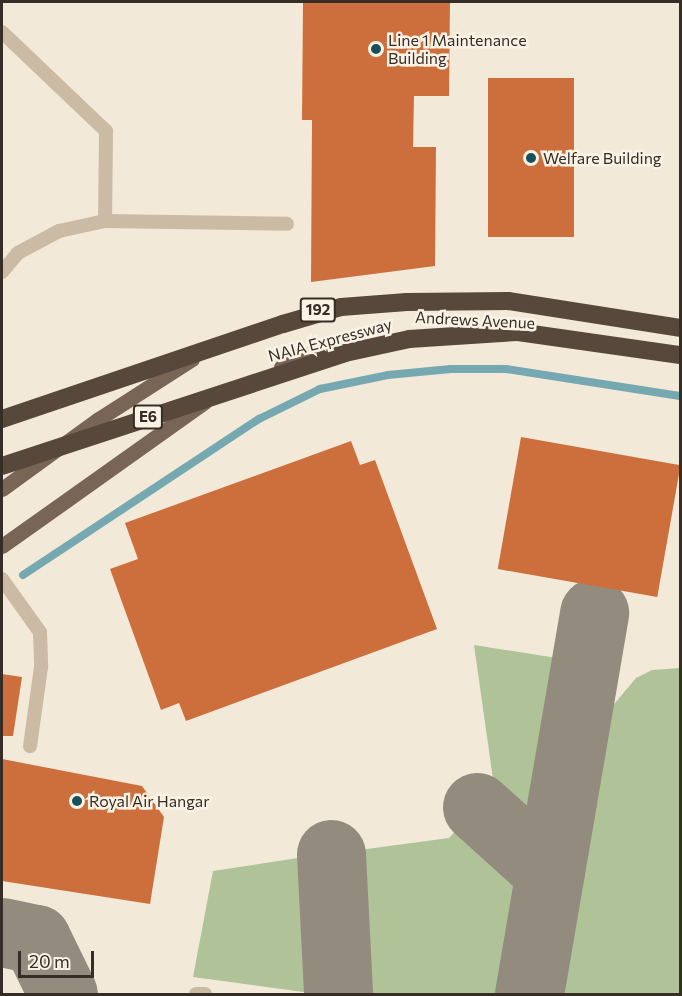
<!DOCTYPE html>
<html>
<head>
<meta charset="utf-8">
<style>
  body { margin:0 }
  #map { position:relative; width:682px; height:996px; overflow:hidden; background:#f3e9d8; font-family:Commissioner,sans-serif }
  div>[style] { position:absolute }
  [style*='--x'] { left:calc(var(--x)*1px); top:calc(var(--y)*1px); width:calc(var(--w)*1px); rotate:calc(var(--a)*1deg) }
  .green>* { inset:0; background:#afc298 }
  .stream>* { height:8px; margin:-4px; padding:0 4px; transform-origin:4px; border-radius:4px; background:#76a8b1 }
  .taxiway>* { height:69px; margin:-34.5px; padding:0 34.5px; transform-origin:34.5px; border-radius:34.5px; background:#948b7f }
  .building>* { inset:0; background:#cd6f3c; transform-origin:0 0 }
  .service>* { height:14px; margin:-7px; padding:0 7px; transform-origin:7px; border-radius:7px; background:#cbbaa4 }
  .primary>* { height:15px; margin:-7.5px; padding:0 7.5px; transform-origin:7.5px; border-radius:7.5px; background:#796556 }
  .motorway>* { height:18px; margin:-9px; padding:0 9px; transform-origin:9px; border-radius:9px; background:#58483c }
  .motorway-bridge>* { height:18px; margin:-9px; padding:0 9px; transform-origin:9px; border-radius:9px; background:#58483c }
  .dots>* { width:16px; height:16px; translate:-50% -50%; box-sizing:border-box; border:3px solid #faf3e5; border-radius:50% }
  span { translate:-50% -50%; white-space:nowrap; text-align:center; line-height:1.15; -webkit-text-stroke:5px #faf3e5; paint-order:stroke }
  .shield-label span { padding:2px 4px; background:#faf3e5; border:2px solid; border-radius:4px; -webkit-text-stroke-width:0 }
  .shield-label { font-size:15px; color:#362d26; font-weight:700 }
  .poi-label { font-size:16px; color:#362d26 }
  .left { translate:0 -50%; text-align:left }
  .street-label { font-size:16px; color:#362d26 }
  .frame { position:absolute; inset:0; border:3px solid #362d26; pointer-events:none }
  .scale { position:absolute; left:18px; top:951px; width:76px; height:27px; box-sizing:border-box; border:3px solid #362d26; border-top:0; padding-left:8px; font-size:18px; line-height:21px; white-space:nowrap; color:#362d26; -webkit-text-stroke:4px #faf3e5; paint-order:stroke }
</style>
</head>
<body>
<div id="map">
  <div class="green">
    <div style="clip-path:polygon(474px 645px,563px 659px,537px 835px,498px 801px,495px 793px)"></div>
    <div style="clip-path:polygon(680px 668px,680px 994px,550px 994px,589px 734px,636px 678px,652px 670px)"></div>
    <div style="clip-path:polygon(463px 823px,523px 875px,526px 897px,512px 994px,357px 994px,352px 851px,449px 838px)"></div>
    <div style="clip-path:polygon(311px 856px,318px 994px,193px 977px,213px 871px)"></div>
  </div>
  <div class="stream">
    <div style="--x:23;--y:575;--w:283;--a:-33.5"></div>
    <div style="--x:259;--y:419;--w:68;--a:-26.2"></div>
    <div style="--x:320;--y:389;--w:69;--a:-11.6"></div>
    <div style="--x:388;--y:375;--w:63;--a:-5.4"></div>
    <div style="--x:451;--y:369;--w:55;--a:0"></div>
    <div style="--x:506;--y:369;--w:176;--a:8.8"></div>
  </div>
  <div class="taxiway">
    <div style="--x:477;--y:807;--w:98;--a:42.1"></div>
    <div style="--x:331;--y:854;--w:140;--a:87.1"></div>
    <div style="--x:2;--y:932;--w:35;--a:12"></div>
    <div style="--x:36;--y:939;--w:61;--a:63.9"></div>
    <div style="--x:529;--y:994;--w:387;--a:-80.3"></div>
  </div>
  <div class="building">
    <div style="clip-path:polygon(303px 2px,450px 2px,449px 96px,414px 96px,413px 147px,436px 147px,435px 266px,311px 282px,312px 120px,302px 120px)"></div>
    <div style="left:574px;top:78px;width:159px;height:86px;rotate:90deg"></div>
    <div style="left:521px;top:437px;width:162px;height:134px;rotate:10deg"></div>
    <div style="clip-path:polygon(351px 441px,360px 465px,375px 460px,437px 629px,186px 721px,179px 703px,161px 710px,110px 569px,138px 559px,125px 523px)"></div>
    <div style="clip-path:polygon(2px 674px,22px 677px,13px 736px,2px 736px)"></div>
    <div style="clip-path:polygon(2px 759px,142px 786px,164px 817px,150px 904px,2px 881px)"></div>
  </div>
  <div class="service">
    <div style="--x:2;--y:32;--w:144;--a:43.6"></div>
    <div style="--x:106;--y:131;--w:90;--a:90.6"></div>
    <div style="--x:2;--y:272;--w:25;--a:-50"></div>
    <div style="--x:18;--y:253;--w:47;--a:-28.2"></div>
    <div style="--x:59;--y:231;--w:47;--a:-12.3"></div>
    <div style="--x:105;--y:221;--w:182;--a:0.9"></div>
    <div style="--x:2;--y:579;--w:65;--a:54.4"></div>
    <div style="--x:40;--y:632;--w:35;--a:88"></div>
    <div style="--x:41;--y:667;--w:80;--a:97.9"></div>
    <div style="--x:196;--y:994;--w:9;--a:0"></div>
  </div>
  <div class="primary">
    <div style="--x:281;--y:367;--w:28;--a:-26"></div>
    <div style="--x:306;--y:355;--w:30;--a:-12"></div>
    <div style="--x:2;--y:489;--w:117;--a:-36"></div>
    <div style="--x:97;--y:420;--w:113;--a:-32.7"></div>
    <div style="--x:2;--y:546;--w:249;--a:-35.4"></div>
  </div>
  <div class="motorway">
    <div style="--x:283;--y:324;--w:60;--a:-16.3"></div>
    <div style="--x:341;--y:307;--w:66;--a:-4.3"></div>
    <div style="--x:407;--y:302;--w:101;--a:-0.6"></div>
    <div style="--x:508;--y:301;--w:174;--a:8.9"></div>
    <div style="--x:518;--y:332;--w:164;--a:8.1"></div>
  </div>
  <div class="motorway-bridge">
    <div style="--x:2;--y:419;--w:297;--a:-18.7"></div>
    <div style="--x:2;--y:466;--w:361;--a:-18.2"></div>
    <div style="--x:345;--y:353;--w:66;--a:-12.3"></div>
    <div style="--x:409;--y:339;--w:109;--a:-3.7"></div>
  </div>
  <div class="dots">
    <div style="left:376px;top:49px;background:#194f5a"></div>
    <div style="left:531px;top:158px;background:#194f5a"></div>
    <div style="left:77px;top:801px;background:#194f5a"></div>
  </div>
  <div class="shield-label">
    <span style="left:318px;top:310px">192</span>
    <span style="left:148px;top:417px">E6</span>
  </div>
  <div class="poi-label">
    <span class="left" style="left:388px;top:49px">Line 1 Maintenance<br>Building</span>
    <span class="left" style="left:543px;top:158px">Welfare Building</span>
    <span class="left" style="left:89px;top:801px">Royal Air Hangar</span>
  </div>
  <div class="street-label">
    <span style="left:475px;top:320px;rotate:3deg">Andrews Avenue</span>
    <span style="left:330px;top:340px;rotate:-15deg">NAIA Expressway</span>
  </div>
  <div class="frame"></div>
  <div class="scale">20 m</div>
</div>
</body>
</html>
